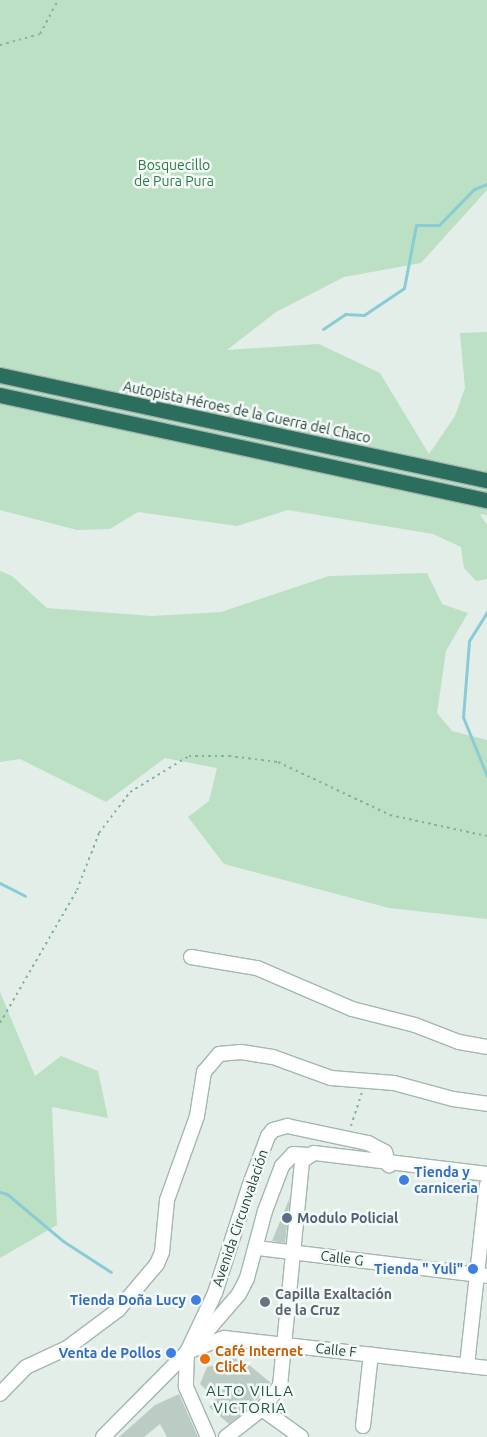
<!DOCTYPE html>
<html>
<head>
<meta charset="utf-8">
<style>
  body { margin:0 }
  #map { position:relative; width:487px; height:1437px; overflow:hidden; background:#e3eee9; font-family:Ubuntu,sans-serif }
  div>[style] { position:absolute }
  [style*='--x'] { left:calc(var(--x)*1px); top:calc(var(--y)*1px); width:calc(var(--w)*1px); rotate:calc(var(--a)*1deg) }
  .green>* { inset:0; background:#bbe0c4 }
  .stream>* { height:3px; margin:-1.5px; padding:0 1.5px; transform-origin:1.5px; border-radius:1.5px; background:#89ccd5 }
  .building>* { inset:0; background:#bbccc4 }
  .path>* { height:2px; margin-top:-1px; transform-origin:0; background:repeating-linear-gradient(90deg,#82b3a1 0 2.5px,transparent 0 6.5px) }
  .roads { filter:drop-shadow(1px 0 #a5b6b0) drop-shadow(-1px 0 #a5b6b0) drop-shadow(0 1px #a5b6b0) drop-shadow(0 -1px #a5b6b0) }
  .minor>* { height:14px; margin:-7px; padding:0 7px; transform-origin:7px; border-radius:7px; background:#fff }
  .highway>* { height:15px; margin:-7.5px; padding:0 7.5px; transform-origin:7.5px; border-radius:7.5px; background:#2c6e5e }
  .dots>* { width:14px; height:14px; translate:-50% -50%; box-sizing:border-box; border:2px solid #f4faf7; border-radius:50% }
  span { translate:-50% -50%; white-space:nowrap; text-align:center; line-height:1.15; -webkit-text-stroke:5px #f4faf7; paint-order:stroke }
  .park-label { font-size:14px; color:#2a7945 }
  .street-label { font-size:14px; color:#224037 }
  .shop-label { font-size:14px; color:#366cbe; font-weight:700 }
  .left { translate:0 -50%; text-align:left }
  .right { translate:-100% -50%; text-align:right }
  .service-label { font-size:14px; color:#4e5e75; font-weight:700 }
  .worship-label { font-size:14px; color:#5b616d; font-weight:700 }
  .food-label { font-size:14px; color:#c56008; font-weight:700 }
  .neighbourhood-label { font-size:15px; color:#1d5444; letter-spacing:1px }
</style>
</head>
<body>
<div id="map">
  <div class="green">
    <div style="clip-path:polygon(0 0,487px 0,487px 190px,421px 263px,344px 277px,276px 312px,227px 350px,319px 344px,380px 373px,429px 454px,455px 416px,465px 388px,460px 333px,487px 332px,487px 515px,480px 514px,487px 525px,487px 579px,476px 581px,464px 568px,461px 547px,433px 534px,288px 510px,237px 526px,138px 512px,110px 529px,77px 530px,0 510px)"></div>
    <div style="clip-path:polygon(0 571px,12px 576px,47px 608px,152px 616px,221px 612px,329px 576px,427px 573px,442px 604px,468px 613px,446px 651px,437px 713px,452px 731px,487px 740px,487px 919px,389px 908px,224px 864px,188px 817px,209px 801px,217px 768px,165px 758px,106px 802px,20px 759px,0 762px)"></div>
    <div style="clip-path:polygon(0 992px,35px 1076px,61px 1056px,98px 1071px,108px 1118px,52px 1107px,57px 1225px,0 1258px)"></div>
  </div>
  <div class="stream">
    <div style="--x:323;--y:329;--w:27;--a:-34"></div>
    <div style="--x:345;--y:314;--w:19;--a:3"></div>
    <div style="--x:364;--y:315;--w:48;--a:-34"></div>
    <div style="--x:404;--y:288;--w:64;--a:-79.2"></div>
    <div style="--x:416;--y:225;--w:23;--a:0"></div>
    <div style="--x:439;--y:225;--w:50;--a:-45.8"></div>
    <div style="--x:474;--y:189;--w:14;--a:-21"></div>
    <div style="--x:487;--y:612;--w:34;--a:122"></div>
    <div style="--x:469;--y:641;--w:76;--a:94.5"></div>
    <div style="--x:463;--y:717;--w:64;--a:67.9"></div>
    <div style="--x:0;--y:883;--w:28;--a:27"></div>
    <div style="--x:0;--y:1192;--w:7;--a:16"></div>
    <div style="--x:7;--y:1194;--w:73;--a:40"></div>
    <div style="--x:63;--y:1241;--w:57;--a:32.9"></div>
  </div>
  <div class="building">
    <div style="clip-path:polygon(290px 1197px,285px 1243px,272px 1241px)"></div>
    <div style="clip-path:polygon(229px 1355px,248px 1364px,271px 1383px,252px 1406px,229px 1424px,209px 1407px,216px 1399px,200px 1384px,207px 1367px,221px 1364px)"></div>
    <div style="clip-path:polygon(179px 1394px,198px 1437px,167px 1437px,160px 1424px,144px 1437px,119px 1437px,155px 1405px)"></div>
  </div>
  <div class="path">
    <div style="--x:0;--y:45;--w:41;--a:-15.4"></div>
    <div style="--x:40;--y:34;--w:38;--a:-62"></div>
    <div style="--x:0;--y:1023;--w:154;--a:-59.9"></div>
    <div style="--x:77;--y:890;--w:61;--a:-68.9"></div>
    <div style="--x:99;--y:833;--w:51;--a:-52.9"></div>
    <div style="--x:130;--y:792;--w:69;--a:-31.4"></div>
    <div style="--x:189;--y:756;--w:40;--a:0"></div>
    <div style="--x:229;--y:756;--w:49;--a:7"></div>
    <div style="--x:278;--y:762;--w:124;--a:25.3"></div>
    <div style="--x:390;--y:815;--w:99;--a:12.2"></div>
    <div style="--x:351;--y:1126;--w:36;--a:-72"></div>
  </div>
  <div class="roads">
    <div class="minor">
      <div style="--x:191;--y:957;--w:67;--a:9.5"></div>
      <div style="--x:257;--y:968;--w:103;--a:23.3"></div>
      <div style="--x:352;--y:1009;--w:65;--a:14.3"></div>
      <div style="--x:415;--y:1025;--w:47;--a:21.1"></div>
      <div style="--x:459;--y:1042;--w:28;--a:10"></div>
      <div style="--x:257;--y:1248;--w:232;--a:6.9"></div>
      <div style="--x:195;--y:1345;--w:67;--a:-49.2"></div>
      <div style="--x:239;--y:1294;--w:18;--a:-63"></div>
      <div style="--x:247;--y:1278;--w:69;--a:-75"></div>
      <div style="--x:265;--y:1211;--w:48;--a:-69.3"></div>
      <div style="--x:282;--y:1166;--w:16;--a:-47"></div>
      <div style="--x:293;--y:1154;--w:15;--a:4"></div>
      <div style="--x:187;--y:1352;--w:40;--a:-21"></div>
      <div style="--x:224;--y:1338;--w:265;--a:6.5"></div>
      <div style="--x:187;--y:1352;--w:35;--a:92"></div>
      <div style="--x:186;--y:1387;--w:55;--a:66.3"></div>
      <div style="--x:467;--y:1365;--w:181;--a:-83.7"></div>
      <div style="--x:0;--y:1394;--w:37;--a:-46"></div>
      <div style="--x:26;--y:1367;--w:45;--a:-24.9"></div>
      <div style="--x:67;--y:1348;--w:64;--a:-36.7"></div>
      <div style="--x:118;--y:1310;--w:60;--a:-49.7"></div>
      <div style="--x:157;--y:1264;--w:13;--a:-67"></div>
      <div style="--x:162;--y:1252;--w:52;--a:-84.5"></div>
      <div style="--x:167;--y:1200;--w:89;--a:-70.3"></div>
      <div style="--x:197;--y:1116;--w:45;--a:-81"></div>
      <div style="--x:204;--y:1072;--w:23;--a:-50"></div>
      <div style="--x:219;--y:1054;--w:22;--a:-5"></div>
      <div style="--x:241;--y:1052;--w:32;--a:9"></div>
      <div style="--x:273;--y:1057;--w:62;--a:19.9"></div>
      <div style="--x:331;--y:1078;--w:63;--a:4.5"></div>
      <div style="--x:394;--y:1083;--w:61;--a:15.2"></div>
      <div style="--x:453;--y:1099;--w:34;--a:8"></div>
      <div style="--x:262;--y:1409;--w:48;--a:35.7"></div>
      <div style="--x:363;--y:1426;--w:72;--a:-83.7"></div>
      <div style="--x:103;--y:1437;--w:120;--a:-45.3"></div>
      <div style="--x:187;--y:1352;--w:65;--a:-64.6"></div>
      <div style="--x:215;--y:1293;--w:111;--a:-72.2"></div>
      <div style="--x:249;--y:1187;--w:54;--a:-69.6"></div>
      <div style="--x:268;--y:1136;--w:8;--a:-50"></div>
      <div style="--x:273;--y:1130;--w:15;--a:-16"></div>
      <div style="--x:287;--y:1126;--w:83;--a:11.9"></div>
      <div style="--x:368;--y:1143;--w:19;--a:28"></div>
      <div style="--x:385;--y:1152;--w:14;--a:73"></div>
      <div style="--x:226;--y:1437;--w:46;--a:-37.9"></div>
      <div style="--x:262;--y:1409;--w:29;--a:-52"></div>
      <div style="--x:280;--y:1386;--w:226;--a:-84.4"></div>
      <div style="--x:302;--y:1161;--w:14;--a:-34"></div>
      <div style="--x:314;--y:1153;--w:174;--a:6.9"></div>
    </div>
    <div class="highway">
      <div style="--x:0;--y:375;--w:498;--a:12.2"></div>
      <div style="--x:0;--y:395;--w:498;--a:12.2"></div>
    </div>
  </div>
  <div class="dots">
    <div style="left:404px;top:1180px;background:#3f7fe0"></div>
    <div style="left:287px;top:1218px;background:#5c6f8a"></div>
    <div style="left:473px;top:1269px;background:#3f7fe0"></div>
    <div style="left:196px;top:1300px;background:#3f7fe0"></div>
    <div style="left:265px;top:1302px;background:#6b7280"></div>
    <div style="left:171px;top:1353px;background:#3f7fe0"></div>
    <div style="left:205px;top:1359px;background:#e8710a"></div>
  </div>
  <div class="park-label">
    <span style="left:174px;top:173px">Bosquecillo<br>de Pura Pura</span>
  </div>
  <div class="street-label">
    <span style="left:247px;top:412px;rotate:12deg">Autopista Héroes de la Guerra del Chaco</span>
    <span style="left:240px;top:1218px;rotate:-71deg">Avenida Circunvalación</span>
    <span style="left:342px;top:1258px;rotate:7deg">Calle G</span>
    <span style="left:336px;top:1350px;rotate:6deg">Calle F</span>
  </div>
  <div class="shop-label">
    <span class="left" style="left:414px;top:1180px">Tienda y<br>carniceria</span>
    <span class="right" style="left:463px;top:1269px">Tienda " Yuli"</span>
    <span class="right" style="left:186px;top:1300px">Tienda Doña Lucy</span>
    <span class="right" style="left:161px;top:1353px">Venta de Pollos</span>
  </div>
  <div class="service-label">
    <span class="left" style="left:297px;top:1218px">Modulo Policial</span>
  </div>
  <div class="worship-label">
    <span class="left" style="left:275px;top:1302px">Capilla Exaltación<br>de la Cruz</span>
  </div>
  <div class="food-label">
    <span class="left" style="left:215px;top:1359px">Café Internet<br>Click</span>
  </div>
  <div class="neighbourhood-label">
    <span style="left:250px;top:1399px">ALTO VILLA<br>VICTORIA</span>
  </div>
</div>
</body>
</html>
